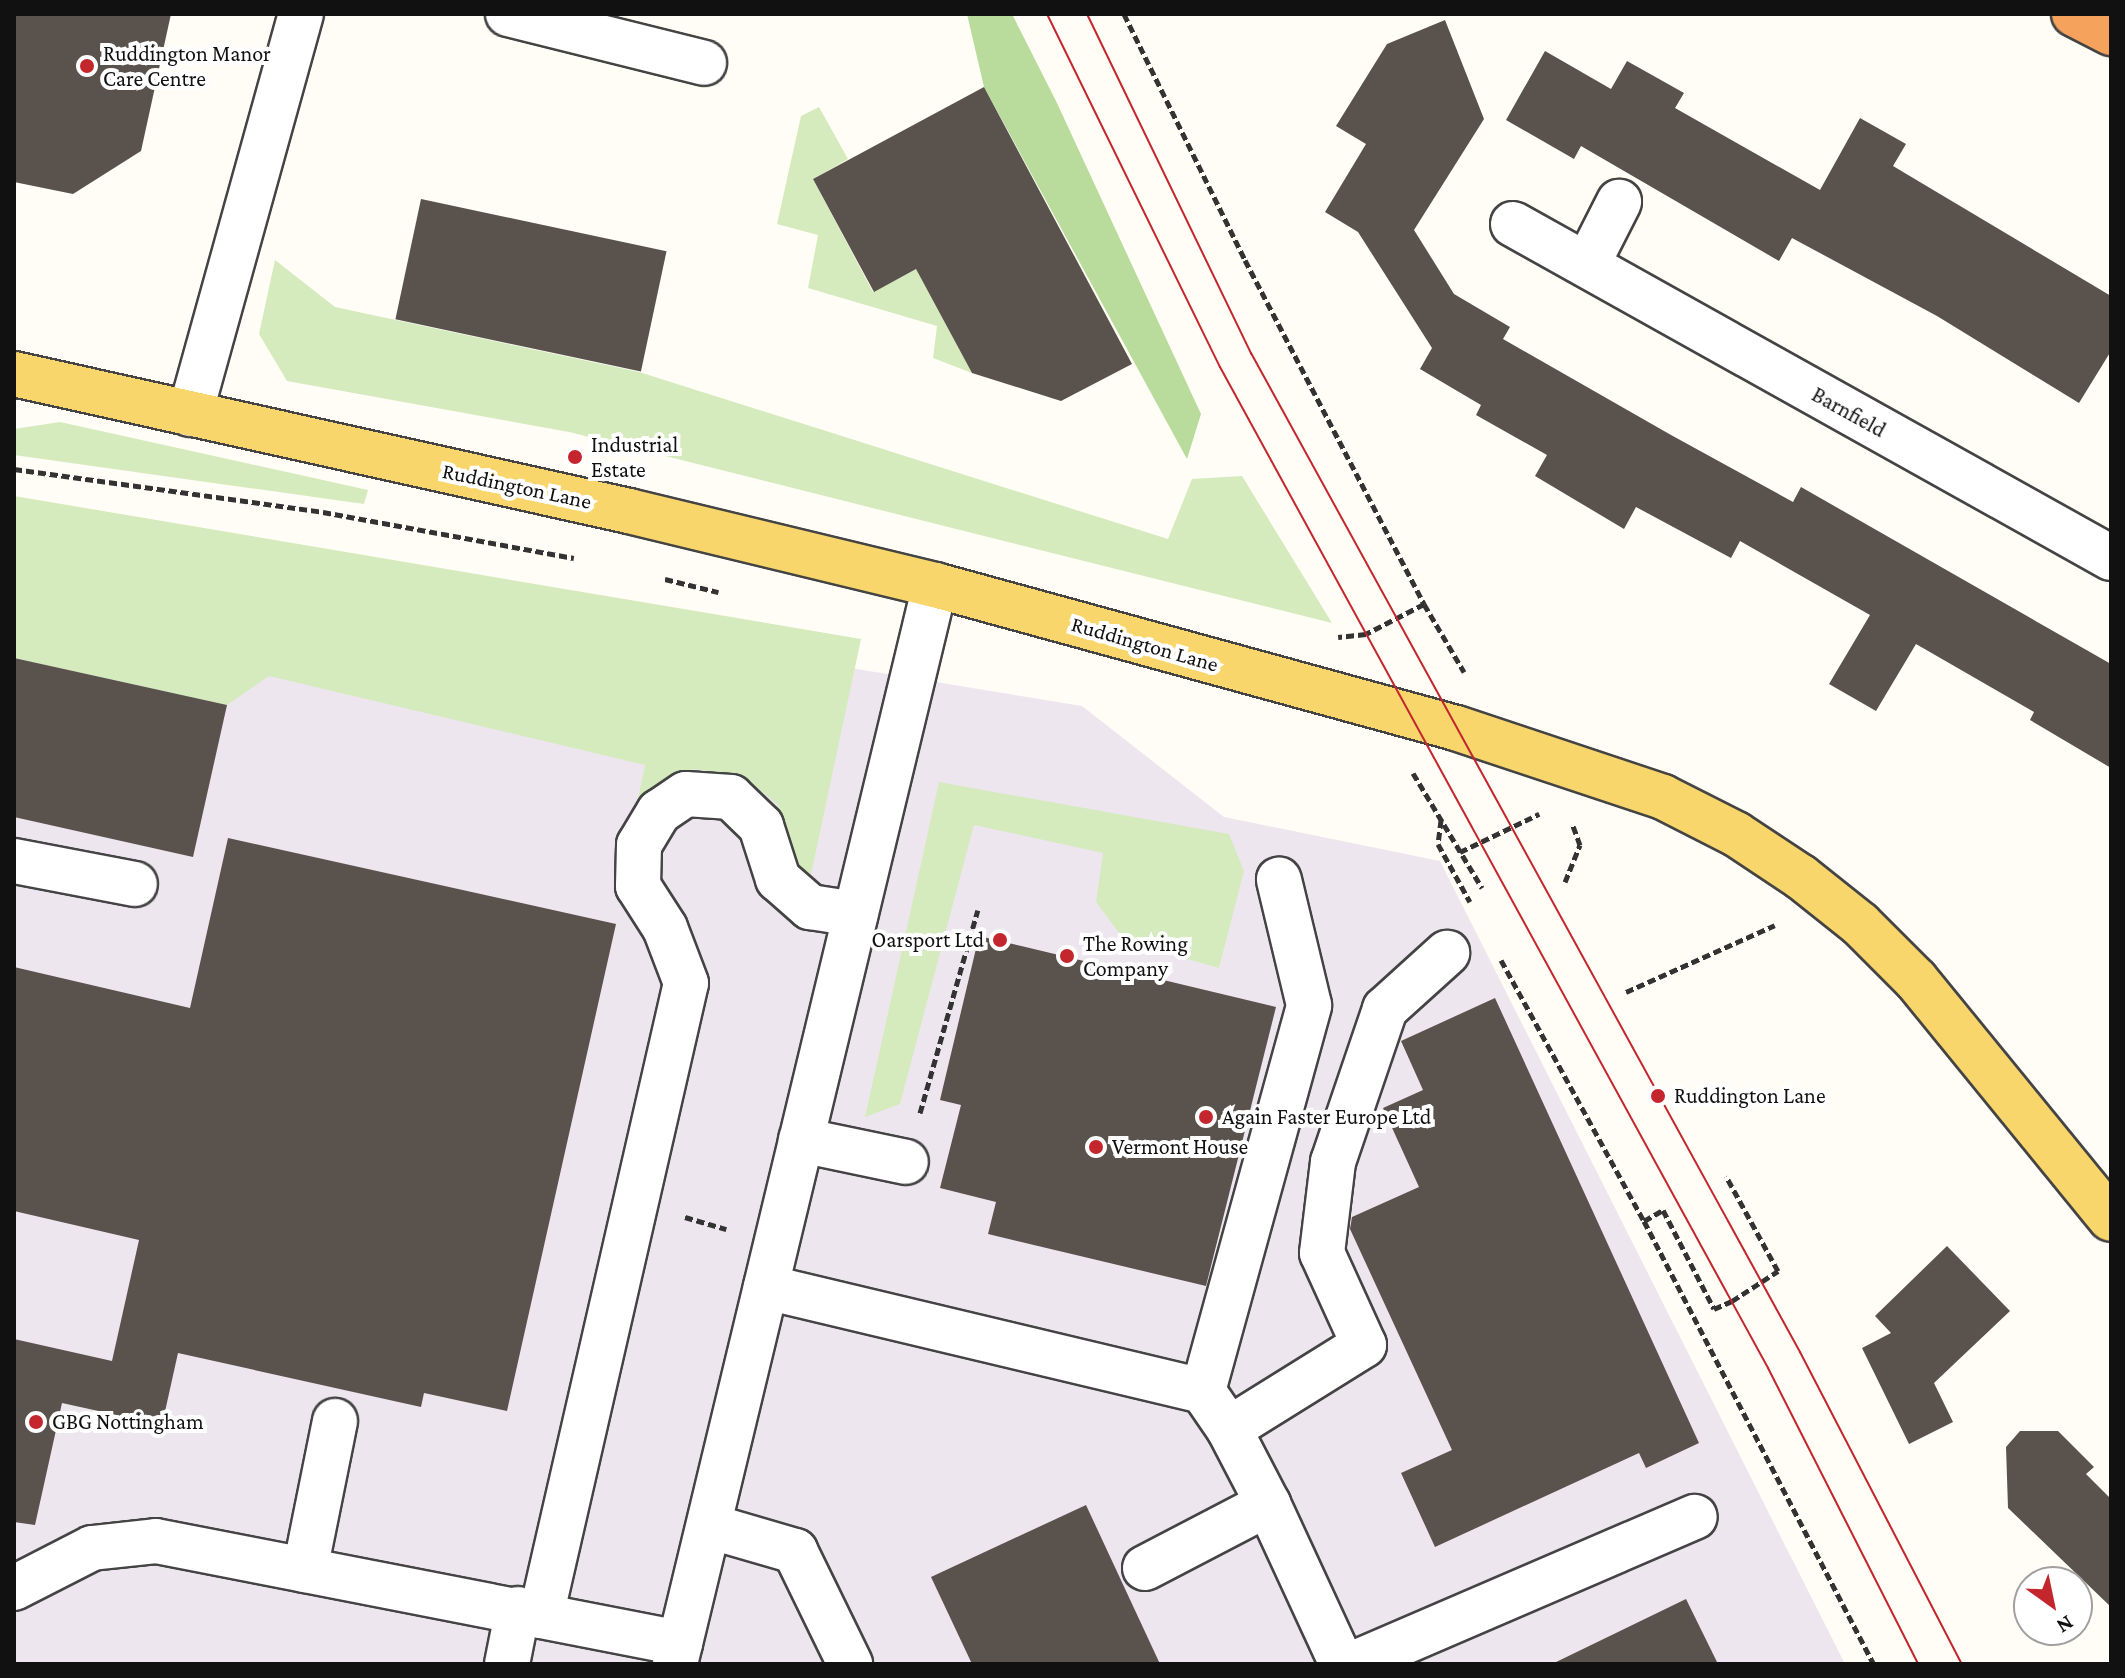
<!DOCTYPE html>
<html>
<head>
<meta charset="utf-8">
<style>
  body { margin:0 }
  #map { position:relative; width:2125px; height:1678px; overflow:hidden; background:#fffdf5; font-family:"Crimson Pro",serif }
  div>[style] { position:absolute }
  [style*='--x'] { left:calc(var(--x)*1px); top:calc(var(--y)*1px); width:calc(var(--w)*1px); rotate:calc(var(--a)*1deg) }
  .industrial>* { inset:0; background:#eee6ef }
  .green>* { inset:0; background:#d5ebbd }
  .forest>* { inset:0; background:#b9dc9c }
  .building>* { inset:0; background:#5a524d; transform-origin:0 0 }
  .path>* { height:5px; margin-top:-2.5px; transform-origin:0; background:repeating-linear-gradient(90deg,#333 0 8px,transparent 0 12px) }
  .roads { filter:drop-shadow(2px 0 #444) drop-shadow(-2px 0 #444) drop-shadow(0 2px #444) drop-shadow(0 -2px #444) }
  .minor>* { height:44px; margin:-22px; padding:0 22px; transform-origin:22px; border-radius:22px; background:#fff }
  .major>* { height:44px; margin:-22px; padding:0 22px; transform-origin:22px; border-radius:22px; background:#f9d66b }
  .highway>* { height:44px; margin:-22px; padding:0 22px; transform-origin:22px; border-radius:22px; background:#f5a25d }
  .tram>* { height:2px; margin:-1px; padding:0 1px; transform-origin:1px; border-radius:1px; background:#c4262e }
  .dots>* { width:22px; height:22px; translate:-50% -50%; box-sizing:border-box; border:4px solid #fff; border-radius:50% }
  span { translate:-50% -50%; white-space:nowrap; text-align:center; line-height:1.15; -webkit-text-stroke:8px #fff; paint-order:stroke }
  .poi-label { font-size:22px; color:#111 }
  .left { translate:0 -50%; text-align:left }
  .right { translate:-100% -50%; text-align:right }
  .street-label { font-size:22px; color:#111 }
  .frame { position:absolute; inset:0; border:16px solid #111; pointer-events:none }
  .north { position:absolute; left:2013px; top:1566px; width:80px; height:80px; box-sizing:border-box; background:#fff; border:2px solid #a0a0a0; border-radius:50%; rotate:147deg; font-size:22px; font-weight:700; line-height:32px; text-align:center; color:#111 }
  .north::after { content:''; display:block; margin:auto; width:28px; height:36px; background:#c4262e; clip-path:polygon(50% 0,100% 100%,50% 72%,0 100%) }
</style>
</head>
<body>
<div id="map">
  <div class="industrial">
    <div style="clip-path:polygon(14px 548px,784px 657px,1082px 706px,1224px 817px,1440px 861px,1845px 1664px,14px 1664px)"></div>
  </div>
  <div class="green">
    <div style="clip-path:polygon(819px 107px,848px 159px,813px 179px,873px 292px,916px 269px,972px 373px,933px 358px,937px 326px,808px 288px,818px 235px,777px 224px,801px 116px)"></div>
    <div style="clip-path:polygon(275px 260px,335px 307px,639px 372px,1168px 539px,1192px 479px,1242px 476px,1332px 623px,569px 432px,287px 381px,259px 334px)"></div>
    <div style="clip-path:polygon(60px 422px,368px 490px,364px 504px,14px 455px,14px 429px)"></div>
    <div style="clip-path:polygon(14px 496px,861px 639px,809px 884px,792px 873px,778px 805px,743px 776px,694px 769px,662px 780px,636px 808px,645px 765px,269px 676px,227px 705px,14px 658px)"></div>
    <div style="clip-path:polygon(939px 782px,1229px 834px,1244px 871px,1219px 968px,1148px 948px,1120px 934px,1096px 902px,1103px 853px,974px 825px,900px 1104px,865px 1117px)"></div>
  </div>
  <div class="forest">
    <div style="clip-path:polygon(967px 14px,1012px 14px,1056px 101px,1201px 414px,1187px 459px,984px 87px)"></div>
  </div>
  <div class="building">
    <div style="clip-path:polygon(14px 14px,171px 14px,141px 151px,73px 194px,14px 182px)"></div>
    <div style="clip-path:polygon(1445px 20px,1484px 119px,1414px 230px,1454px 294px,1510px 327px,1503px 339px,1671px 435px,1793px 502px,1801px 487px,2111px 664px,2111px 768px,2030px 720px,2034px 712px,1916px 644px,1876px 711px,1829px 684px,1870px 615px,1740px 541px,1731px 558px,1636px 507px,1624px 529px,1535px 476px,1547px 455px,1476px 415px,1481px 405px,1420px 369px,1432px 348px,1358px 232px,1325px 212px,1366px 144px,1336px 126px,1387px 44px)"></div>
    <div style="clip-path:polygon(1545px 51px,1611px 89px,1627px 61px,1684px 93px,1675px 108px,1820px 190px,1860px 118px,1906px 144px,1893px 166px,2111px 296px,2111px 351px,2079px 403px,1937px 316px,1792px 238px,1779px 261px,1581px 146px,1574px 159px,1506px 120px)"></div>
    <div style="clip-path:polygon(984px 87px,1132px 364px,1061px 401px,972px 373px,916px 269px,874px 292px,813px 179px)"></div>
    <div style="left:421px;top:199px;width:251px;height:123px;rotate:12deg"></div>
    <div style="clip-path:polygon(14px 658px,227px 705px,193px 857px,14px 817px)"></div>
    <div style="clip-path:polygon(228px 838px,616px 924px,507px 1411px,424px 1393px,421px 1407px,178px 1353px,162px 1425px,62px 1403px,35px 1525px,14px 1522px,14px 1339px,112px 1361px,139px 1240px,14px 1211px,14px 967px,190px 1008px)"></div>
    <div style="clip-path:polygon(979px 936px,1276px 1007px,1206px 1286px,988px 1234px,996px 1202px,940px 1188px,961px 1105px,940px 1100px)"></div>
    <div style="clip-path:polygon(1495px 998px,1699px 1443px,1646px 1468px,1639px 1453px,1435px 1547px,1401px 1473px,1452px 1450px,1350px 1229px,1352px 1217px,1419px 1187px,1383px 1108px,1423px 1090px,1401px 1041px)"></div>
    <div style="clip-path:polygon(1947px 1246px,2010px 1311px,1934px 1383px,1953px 1422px,1909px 1444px,1862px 1348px,1891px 1333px,1875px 1316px)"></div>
    <div style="clip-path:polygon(2020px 1431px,2058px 1431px,2094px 1467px,2086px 1474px,2111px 1499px,2111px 1607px,2008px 1508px,2006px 1447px)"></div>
    <div style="clip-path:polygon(1086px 1505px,1160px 1664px,972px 1664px,931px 1577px)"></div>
    <div style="clip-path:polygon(1686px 1599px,1718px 1664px,1552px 1664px)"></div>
  </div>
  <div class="path">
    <div style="--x:1124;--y:14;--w:274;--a:63.8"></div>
    <div style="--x:1245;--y:260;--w:388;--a:62.5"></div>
    <div style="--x:1424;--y:604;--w:65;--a:152.7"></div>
    <div style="--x:1366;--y:634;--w:28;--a:174"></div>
    <div style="--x:14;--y:469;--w:312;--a:7.9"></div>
    <div style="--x:323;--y:512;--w:255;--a:10.4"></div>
    <div style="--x:665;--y:579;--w:55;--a:13.8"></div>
    <div style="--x:1424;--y:604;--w:79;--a:59.5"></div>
    <div style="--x:1413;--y:773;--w:134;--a:59"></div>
    <div style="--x:1441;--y:820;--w:24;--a:97"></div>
    <div style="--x:1438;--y:844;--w:66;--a:61.1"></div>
    <div style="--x:1460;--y:852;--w:88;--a:-25.7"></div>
    <div style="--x:1565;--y:882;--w:40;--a:-68"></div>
    <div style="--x:1580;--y:845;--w:23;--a:-110"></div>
    <div style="--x:1501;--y:960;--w:298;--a:61.3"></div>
    <div style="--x:1644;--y:1221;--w:499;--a:62.6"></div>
    <div style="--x:1626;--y:992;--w:163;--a:-24.2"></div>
    <div style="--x:920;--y:1113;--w:211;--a:-74.1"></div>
    <div style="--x:685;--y:1217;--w:43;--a:16.3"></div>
    <div style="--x:1644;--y:1221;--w:22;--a:-30"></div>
    <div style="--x:1663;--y:1210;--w:111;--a:62.7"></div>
    <div style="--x:1714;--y:1309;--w:20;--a:-24"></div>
    <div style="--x:1732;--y:1301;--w:55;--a:-33.1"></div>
    <div style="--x:1778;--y:1271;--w:108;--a:-118.7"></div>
  </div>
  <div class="roads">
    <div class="minor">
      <div style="--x:508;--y:14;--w:202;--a:14"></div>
      <div style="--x:1513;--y:224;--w:685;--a:29.18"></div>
      <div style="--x:1587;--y:265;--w:71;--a:-63.1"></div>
      <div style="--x:190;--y:414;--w:415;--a:-74.5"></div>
      <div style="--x:14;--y:861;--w:123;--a:10.8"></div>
      <div style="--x:801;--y:1140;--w:107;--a:11.8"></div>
      <div style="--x:766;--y:1287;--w:449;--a:13.4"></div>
      <div style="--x:1203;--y:1391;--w:46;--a:55.6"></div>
      <div style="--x:1229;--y:1429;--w:85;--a:62.5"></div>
      <div style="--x:1268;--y:1504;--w:176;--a:65.2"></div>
      <div style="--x:1203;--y:1391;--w:400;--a:-74.6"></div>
      <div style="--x:1309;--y:1005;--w:129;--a:-103.5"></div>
      <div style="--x:1229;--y:1429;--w:159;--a:-31.9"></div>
      <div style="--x:1364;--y:1345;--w:101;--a:-114.5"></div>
      <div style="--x:1322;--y:1253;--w:92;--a:-83.1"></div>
      <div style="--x:1333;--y:1162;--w:162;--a:-71.2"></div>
      <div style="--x:1385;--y:1009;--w:84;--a:-42.1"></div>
      <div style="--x:709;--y:1526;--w:90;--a:16.2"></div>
      <div style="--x:795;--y:1551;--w:126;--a:64"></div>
      <div style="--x:1145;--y:1568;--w:139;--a:-27.5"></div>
      <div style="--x:305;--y:1570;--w:152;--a:-78.6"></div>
      <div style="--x:14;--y:1588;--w:88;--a:-27.1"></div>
      <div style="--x:92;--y:1548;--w:64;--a:-6.2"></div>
      <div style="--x:156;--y:1541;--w:534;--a:11.02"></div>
      <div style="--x:541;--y:1616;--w:649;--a:-77.1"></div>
      <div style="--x:686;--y:983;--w:59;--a:-110.9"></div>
      <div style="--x:665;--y:928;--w:50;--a:-122.7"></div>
      <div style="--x:638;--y:886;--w:41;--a:-88.6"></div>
      <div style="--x:639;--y:845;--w:39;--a:-59"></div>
      <div style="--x:659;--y:812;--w:32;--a:-34"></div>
      <div style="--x:686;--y:794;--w:45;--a:3.8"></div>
      <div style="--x:731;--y:797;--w:42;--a:44"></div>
      <div style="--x:761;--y:826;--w:56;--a:72.2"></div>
      <div style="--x:778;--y:879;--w:43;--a:41.2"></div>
      <div style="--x:810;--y:907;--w:46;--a:8.8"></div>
      <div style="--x:507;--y:1664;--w:56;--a:-78.7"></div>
      <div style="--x:675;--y:1664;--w:1110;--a:-76.45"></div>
      <div style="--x:1353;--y:1664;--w:372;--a:-23.3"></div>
    </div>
    <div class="major">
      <div style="--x:14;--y:374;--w:630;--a:12.56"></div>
      <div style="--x:629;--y:511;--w:315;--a:13.6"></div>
      <div style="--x:935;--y:585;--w:540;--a:15.35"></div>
      <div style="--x:1456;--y:728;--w:218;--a:18.4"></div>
      <div style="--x:1663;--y:797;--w:82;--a:26.9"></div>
      <div style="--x:1736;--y:834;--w:78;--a:33.5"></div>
      <div style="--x:1801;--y:877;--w:75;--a:38.5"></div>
      <div style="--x:1860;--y:924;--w:79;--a:45"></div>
      <div style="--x:1916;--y:980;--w:308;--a:50.8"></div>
    </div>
    <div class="highway">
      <div style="--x:2074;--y:14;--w:42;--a:27.2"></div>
    </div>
  </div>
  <div class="tram">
    <div style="--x:1047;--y:14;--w:393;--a:63.9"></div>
    <div style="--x:1220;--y:367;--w:1141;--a:61.3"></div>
    <div style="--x:1768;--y:1368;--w:332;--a:63.1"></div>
    <div style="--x:1087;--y:14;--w:377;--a:64.2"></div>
    <div style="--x:1251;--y:353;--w:1140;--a:61.21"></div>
    <div style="--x:1800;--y:1352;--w:352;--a:62.6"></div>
  </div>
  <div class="dots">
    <div style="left:87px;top:66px;background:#c4262e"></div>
    <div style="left:575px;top:457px;background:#c4262e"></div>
    <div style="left:1000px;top:940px;background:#c4262e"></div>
    <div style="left:1067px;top:956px;background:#c4262e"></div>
    <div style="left:1658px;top:1096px;background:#c4262e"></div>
    <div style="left:1206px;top:1117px;background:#c4262e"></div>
    <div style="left:1096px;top:1147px;background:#c4262e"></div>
    <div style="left:36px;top:1422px;background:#c4262e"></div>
  </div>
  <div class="poi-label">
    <span class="left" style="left:103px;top:66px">Ruddington Manor<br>Care Centre</span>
    <span class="left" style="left:591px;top:457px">Industrial<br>Estate</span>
    <span class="right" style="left:984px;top:940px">Oarsport Ltd</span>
    <span class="left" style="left:1083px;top:956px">The Rowing<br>Company</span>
    <span class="left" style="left:1674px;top:1096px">Ruddington Lane</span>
    <span class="left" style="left:1222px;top:1117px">Again Faster Europe Ltd</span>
    <span class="left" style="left:1112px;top:1147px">Vermont House</span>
    <span class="left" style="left:52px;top:1422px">GBG Nottingham</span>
  </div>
  <div class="street-label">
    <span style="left:1849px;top:412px;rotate:29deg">Barnfield</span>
    <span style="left:517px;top:486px;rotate:12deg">Ruddington Lane</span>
    <span style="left:1145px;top:644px;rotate:16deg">Ruddington Lane</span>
  </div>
  <div class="frame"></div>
  <div class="north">N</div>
</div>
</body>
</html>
